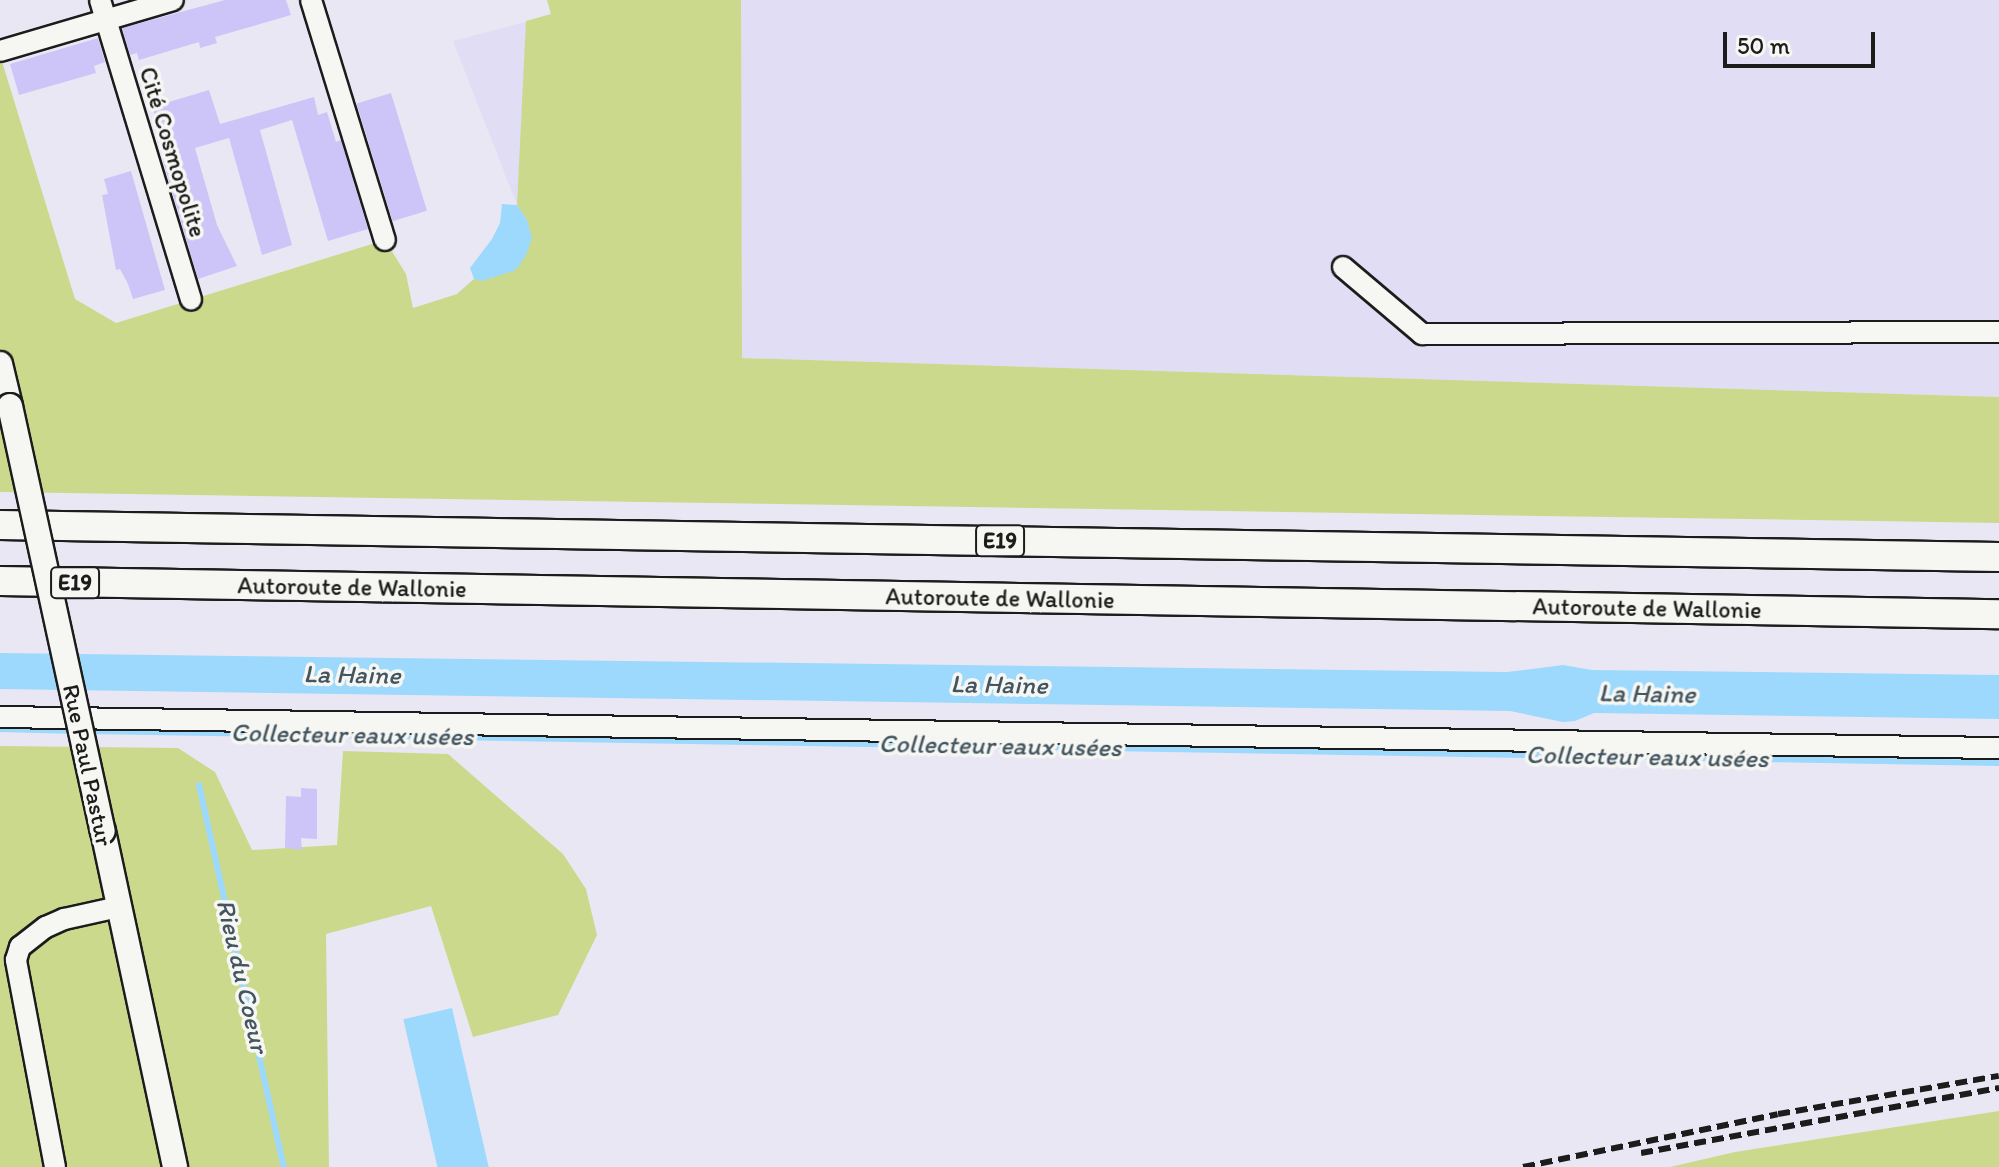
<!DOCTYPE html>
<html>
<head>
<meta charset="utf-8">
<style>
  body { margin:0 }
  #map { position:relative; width:1999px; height:1167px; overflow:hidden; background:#eae7f4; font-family:Itim,sans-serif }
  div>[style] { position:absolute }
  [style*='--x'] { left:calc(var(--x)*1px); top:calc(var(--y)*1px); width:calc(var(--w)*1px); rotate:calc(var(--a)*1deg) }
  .built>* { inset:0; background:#e1ddf5 }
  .green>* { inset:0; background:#cbd98d }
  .water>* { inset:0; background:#9cd9fd; transform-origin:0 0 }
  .stream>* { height:6px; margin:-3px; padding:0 3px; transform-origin:3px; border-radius:3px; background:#9cd9fd }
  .building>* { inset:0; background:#cdc5f7; transform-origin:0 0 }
  .roads { filter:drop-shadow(2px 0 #1c1c1c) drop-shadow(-2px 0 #1c1c1c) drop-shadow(0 2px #1c1c1c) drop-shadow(0 -2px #1c1c1c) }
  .minor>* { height:20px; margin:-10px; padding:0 10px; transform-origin:10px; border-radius:10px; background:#f6f6f2 }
  .major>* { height:24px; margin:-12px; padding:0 12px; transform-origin:12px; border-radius:12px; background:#f6f6f2 }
  .highway>* { height:28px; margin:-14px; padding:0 14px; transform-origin:14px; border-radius:14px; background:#f6f6f2 }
  .rail>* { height:6px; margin-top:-3px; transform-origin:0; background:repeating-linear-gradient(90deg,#1c1c1c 0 12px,transparent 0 18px) }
  .bridges { filter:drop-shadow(2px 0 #1c1c1c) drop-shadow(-2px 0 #1c1c1c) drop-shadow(0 2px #1c1c1c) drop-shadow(0 -2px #1c1c1c) }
  .major-bridge>* { height:24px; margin:-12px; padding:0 12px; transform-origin:12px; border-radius:12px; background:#f6f6f2 }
  span { translate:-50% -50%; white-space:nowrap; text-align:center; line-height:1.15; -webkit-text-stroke:7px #f6f6f2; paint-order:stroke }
  .shield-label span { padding:2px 6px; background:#f6f6f2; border:2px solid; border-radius:6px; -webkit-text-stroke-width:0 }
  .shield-label { font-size:22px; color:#1c1c1c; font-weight:700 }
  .street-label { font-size:24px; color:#1c1c1c }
  .water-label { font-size:26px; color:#425560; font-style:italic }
  .scale { position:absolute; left:1723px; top:32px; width:152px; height:36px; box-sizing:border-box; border:4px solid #1c1c1c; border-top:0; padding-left:10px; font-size:24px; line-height:28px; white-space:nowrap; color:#1c1c1c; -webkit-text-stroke:6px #f6f6f2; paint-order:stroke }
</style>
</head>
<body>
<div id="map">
  <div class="built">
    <div style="clip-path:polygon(547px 0,1999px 0,1999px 397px,742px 358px,457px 294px,474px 279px,517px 205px,453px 41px,551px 15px)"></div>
  </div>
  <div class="green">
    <div style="clip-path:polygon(547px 0,741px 0,742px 358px,1999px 397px,1999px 523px,0 492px,0 55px,75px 299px,116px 323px,385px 240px,406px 274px,413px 308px,457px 294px,474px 279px,493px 278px,527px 220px,517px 205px,526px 21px,551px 14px)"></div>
    <div style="clip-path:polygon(0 746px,178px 748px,215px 772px,252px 850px,337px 845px,343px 751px,448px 754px,563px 854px,586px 889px,597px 935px,558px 1015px,473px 1037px,431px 906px,326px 934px,329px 1167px,0 1167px)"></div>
    <div style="clip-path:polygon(1999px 1111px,1999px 1167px,1670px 1167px,1735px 1152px)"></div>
  </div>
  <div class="water">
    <div style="clip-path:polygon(502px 204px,517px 205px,527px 220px,532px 238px,526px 255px,516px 270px,482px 281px,474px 279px,470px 268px,492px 239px,500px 223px)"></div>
    <div style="clip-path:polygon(0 653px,1507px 672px,1563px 665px,1592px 670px,1999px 675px,1999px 719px,1594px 713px,1575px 721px,1563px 722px,1510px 711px,0 689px)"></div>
    <div style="left:452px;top:1008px;width:163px;height:50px;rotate:77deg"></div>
  </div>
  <div class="stream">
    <div style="--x:0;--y:729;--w:76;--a:1.5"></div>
    <div style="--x:87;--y:731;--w:1912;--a:0.96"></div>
    <div style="--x:199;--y:785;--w:391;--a:77.5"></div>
  </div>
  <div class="building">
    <div style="clip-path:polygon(225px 0,286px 0,291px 15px,215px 37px,217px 43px,200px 48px,199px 42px,139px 60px,137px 53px,130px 55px,122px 28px)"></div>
    <div style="clip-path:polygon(98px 38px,105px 62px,94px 66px,96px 73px,19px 95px,10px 64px)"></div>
    <div style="clip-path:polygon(209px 90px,220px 124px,314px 97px,318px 115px,327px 112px,336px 142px,341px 140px,368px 229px,328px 241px,292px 120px,260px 130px,292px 245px,262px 255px,229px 138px,195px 148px,217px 225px,237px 266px,198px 279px,163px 161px,170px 159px,152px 107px)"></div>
    <div style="left:391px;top:93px;width:123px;height:36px;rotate:73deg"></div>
    <div style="clip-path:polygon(131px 171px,165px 290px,133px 299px,128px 284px,120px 269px,116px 270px,102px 195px,108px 194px,104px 179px)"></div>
    <div style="clip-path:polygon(301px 788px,317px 789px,317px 839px,301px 838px,302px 850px,285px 848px,286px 796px,301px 797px)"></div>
  </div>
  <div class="roads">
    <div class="minor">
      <div style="--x:100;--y:0;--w:313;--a:73.1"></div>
      <div style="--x:311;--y:0;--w:251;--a:72.9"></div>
      <div style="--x:0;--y:51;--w:180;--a:-16.4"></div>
      <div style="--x:1343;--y:267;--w:104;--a:40.3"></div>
      <div style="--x:1422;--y:334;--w:577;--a:-0.2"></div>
      <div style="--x:0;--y:717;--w:1999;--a:0.89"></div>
      <div style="--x:55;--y:1167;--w:211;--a:-100.7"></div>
      <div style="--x:16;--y:960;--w:14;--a:-73"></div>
      <div style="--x:20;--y:947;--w:33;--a:-38"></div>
      <div style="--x:46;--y:927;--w:20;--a:-24"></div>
      <div style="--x:64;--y:919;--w:55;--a:-12.5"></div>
    </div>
    <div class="major">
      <div style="--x:0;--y:364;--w:43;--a:76.6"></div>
      <div style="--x:103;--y:831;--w:344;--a:77.9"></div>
    </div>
    <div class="highway">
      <div style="--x:0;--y:525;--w:1999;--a:0.92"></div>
      <div style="--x:0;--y:581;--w:1999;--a:0.95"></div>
    </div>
  </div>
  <div class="rail">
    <div style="--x:1641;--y:1153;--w:364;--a:-10.3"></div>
    <div style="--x:1523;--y:1167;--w:260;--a:-11.7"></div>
    <div style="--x:1778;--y:1114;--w:224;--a:-9.8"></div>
  </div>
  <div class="bridges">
    <div class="major-bridge">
      <div style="--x:10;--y:406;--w:435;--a:77.7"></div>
    </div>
  </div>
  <div class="shield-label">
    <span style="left:1000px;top:541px">E19</span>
    <span style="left:75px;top:583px">E19</span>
  </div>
  <div class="street-label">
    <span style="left:173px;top:152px;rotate:73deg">Cité Cosmopolite</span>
    <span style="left:352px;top:587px;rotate:1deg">Autoroute de Wallonie</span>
    <span style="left:1000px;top:598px;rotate:1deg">Autoroute de Wallonie</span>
    <span style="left:1647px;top:608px;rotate:1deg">Autoroute de Wallonie</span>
    <span style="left:88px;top:765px;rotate:78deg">Rue Paul Pastur</span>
  </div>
  <div class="water-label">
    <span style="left:352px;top:675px;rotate:1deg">La Haine</span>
    <span style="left:999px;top:685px;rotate:1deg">La Haine</span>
    <span style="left:1647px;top:694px;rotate:1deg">La Haine</span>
    <span style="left:352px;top:735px;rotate:1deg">Collecteur eaux usées</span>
    <span style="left:1000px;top:746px;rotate:1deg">Collecteur eaux usées</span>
    <span style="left:1647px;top:757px;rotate:1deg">Collecteur eaux usées</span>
    <span style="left:242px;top:976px;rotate:77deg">Rieu du Coeur</span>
  </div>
  <div class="scale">50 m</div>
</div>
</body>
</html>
